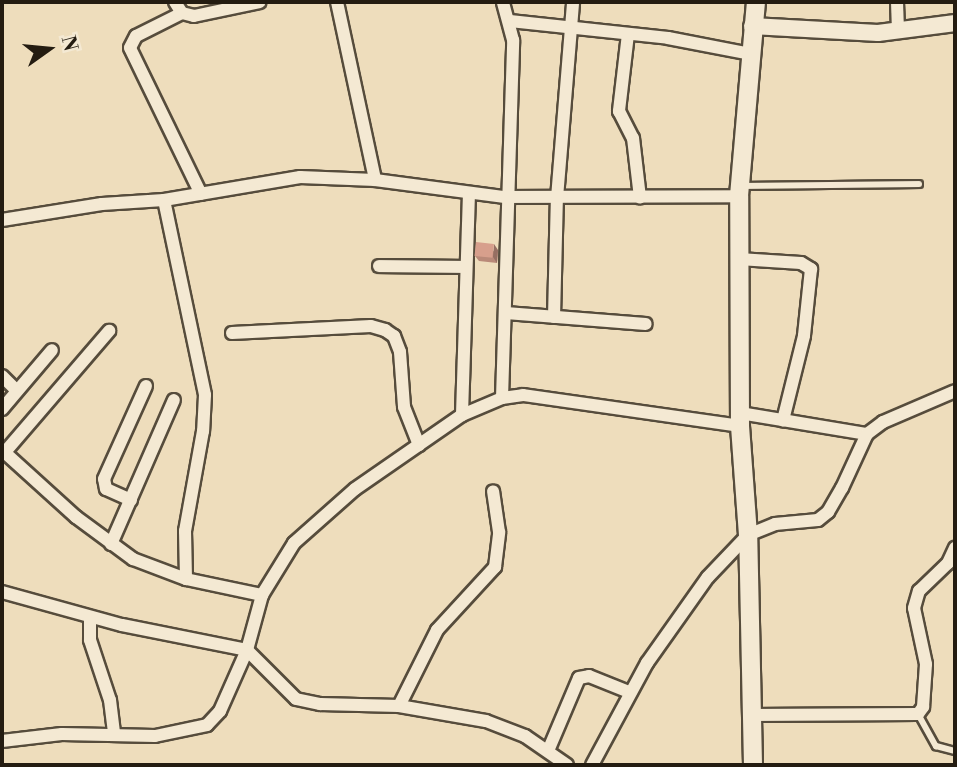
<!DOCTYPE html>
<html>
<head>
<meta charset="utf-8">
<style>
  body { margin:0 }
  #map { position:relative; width:957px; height:767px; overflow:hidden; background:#eeddbc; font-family:"Libre Bodoni",serif }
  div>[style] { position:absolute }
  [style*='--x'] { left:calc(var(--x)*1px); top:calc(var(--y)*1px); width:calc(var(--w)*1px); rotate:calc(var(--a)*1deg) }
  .roads { filter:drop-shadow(2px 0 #564c3c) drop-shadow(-2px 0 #564c3c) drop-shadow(0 2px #564c3c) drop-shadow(0 -2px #564c3c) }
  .service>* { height:6px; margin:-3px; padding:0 3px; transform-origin:3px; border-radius:3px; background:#f4e9d3 }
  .minor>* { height:12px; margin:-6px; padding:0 6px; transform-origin:6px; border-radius:6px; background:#f4e9d3 }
  .tertiary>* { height:16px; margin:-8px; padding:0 8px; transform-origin:8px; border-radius:8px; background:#f4e9d3 }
  .secondary>* { height:18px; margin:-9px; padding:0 9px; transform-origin:9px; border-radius:9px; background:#f4e9d3 }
  .wall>* { inset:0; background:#b98978 }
  .shaded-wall>* { inset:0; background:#966f62 }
  .building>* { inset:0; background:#d79f8c; transform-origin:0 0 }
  span { translate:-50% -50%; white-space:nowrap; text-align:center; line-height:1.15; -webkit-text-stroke:5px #f4e9d3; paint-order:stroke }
  .frame { position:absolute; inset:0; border:4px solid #241c11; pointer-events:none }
  .north { position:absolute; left:14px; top:14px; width:70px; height:70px; -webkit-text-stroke:5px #f4e9d3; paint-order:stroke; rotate:75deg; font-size:19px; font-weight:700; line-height:28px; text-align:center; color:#241c11 }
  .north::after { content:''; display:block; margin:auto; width:24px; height:32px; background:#241c11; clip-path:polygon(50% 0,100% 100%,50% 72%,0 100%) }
</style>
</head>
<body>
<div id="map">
  <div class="roads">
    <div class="service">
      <div style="--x:742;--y:186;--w:177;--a:-0.6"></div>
      <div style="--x:918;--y:714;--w:37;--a:61"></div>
      <div style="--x:936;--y:746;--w:20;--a:15"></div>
    </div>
    <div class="minor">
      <div style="--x:175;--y:2;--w:13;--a:58"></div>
      <div style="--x:182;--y:13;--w:12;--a:14"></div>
      <div style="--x:194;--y:16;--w:67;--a:-12"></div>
      <div style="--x:337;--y:2;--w:182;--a:77.9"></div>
      <div style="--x:897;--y:2;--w:28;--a:88"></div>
      <div style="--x:182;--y:13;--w:51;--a:153.4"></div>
      <div style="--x:136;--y:36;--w:13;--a:117"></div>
      <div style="--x:130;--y:48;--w:162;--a:64.1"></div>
      <div style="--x:510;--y:21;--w:159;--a:6.1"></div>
      <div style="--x:668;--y:38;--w:85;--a:10.9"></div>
      <div style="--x:628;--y:34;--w:78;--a:96.7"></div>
      <div style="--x:619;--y:111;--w:30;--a:63"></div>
      <div style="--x:633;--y:138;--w:60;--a:83.3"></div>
      <div style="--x:164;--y:200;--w:199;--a:78.1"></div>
      <div style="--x:205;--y:395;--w:36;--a:93"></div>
      <div style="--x:203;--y:431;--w:102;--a:100.2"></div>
      <div style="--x:185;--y:531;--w:48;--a:88.8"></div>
      <div style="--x:2;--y:220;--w:101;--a:-9.1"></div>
      <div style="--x:102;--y:204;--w:62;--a:-3.7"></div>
      <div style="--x:164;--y:200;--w:138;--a:-9.6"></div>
      <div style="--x:300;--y:177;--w:75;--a:2.3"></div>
      <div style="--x:375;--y:180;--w:131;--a:7.5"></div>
      <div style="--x:505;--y:197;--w:234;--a:-0.2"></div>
      <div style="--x:739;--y:259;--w:62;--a:3.7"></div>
      <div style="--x:801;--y:263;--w:12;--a:31"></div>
      <div style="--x:811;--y:269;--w:67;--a:96"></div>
      <div style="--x:804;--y:336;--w:87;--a:104"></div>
      <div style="--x:379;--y:266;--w:85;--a:0.7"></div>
      <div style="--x:506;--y:313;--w:140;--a:4.5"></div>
      <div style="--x:554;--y:317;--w:119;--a:-88.6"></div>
      <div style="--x:557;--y:198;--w:197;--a:-85.3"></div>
      <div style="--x:232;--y:333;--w:139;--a:-2.9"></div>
      <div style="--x:371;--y:326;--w:15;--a:16"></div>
      <div style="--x:385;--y:330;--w:11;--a:34"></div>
      <div style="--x:394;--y:336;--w:17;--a:69"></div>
      <div style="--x:400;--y:352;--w:55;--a:85.8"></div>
      <div style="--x:404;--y:407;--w:41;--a:68.5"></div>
      <div style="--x:2;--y:376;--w:21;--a:45"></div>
      <div style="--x:502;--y:398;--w:358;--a:-88.2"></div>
      <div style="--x:513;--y:40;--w:39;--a:-105"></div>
      <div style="--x:2;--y:409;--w:77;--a:-49.7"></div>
      <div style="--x:740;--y:413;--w:129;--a:9.4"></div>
      <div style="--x:462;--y:415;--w:221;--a:-88.2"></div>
      <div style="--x:2;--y:450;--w:100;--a:42.2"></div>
      <div style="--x:76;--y:517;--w:71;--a:36.4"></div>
      <div style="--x:133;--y:559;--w:57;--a:20.7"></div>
      <div style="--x:186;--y:579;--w:78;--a:11.9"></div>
      <div style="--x:5;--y:452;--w:160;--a:-49.3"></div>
      <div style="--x:131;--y:500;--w:27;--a:-156"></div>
      <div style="--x:106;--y:489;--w:10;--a:-101"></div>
      <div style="--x:104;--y:479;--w:102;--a:-65.7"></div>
      <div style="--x:111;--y:544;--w:157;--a:-66.4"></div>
      <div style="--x:2;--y:592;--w:124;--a:15.4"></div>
      <div style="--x:122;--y:625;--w:127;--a:11.3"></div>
      <div style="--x:247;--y:650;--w:57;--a:-74.7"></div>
      <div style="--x:262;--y:595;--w:61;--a:-58.4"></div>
      <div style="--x:294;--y:543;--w:81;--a:-41.5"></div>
      <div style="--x:355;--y:489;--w:130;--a:-34.7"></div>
      <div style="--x:462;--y:415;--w:43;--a:-23"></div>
      <div style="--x:502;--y:398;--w:21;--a:-8"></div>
      <div style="--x:523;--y:395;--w:219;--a:8.1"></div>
      <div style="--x:90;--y:617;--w:23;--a:90"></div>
      <div style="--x:90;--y:640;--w:63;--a:71.6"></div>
      <div style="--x:110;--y:700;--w:35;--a:83"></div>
      <div style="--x:399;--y:706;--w:85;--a:-63.4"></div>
      <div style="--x:437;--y:630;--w:86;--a:-47.4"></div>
      <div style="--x:495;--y:567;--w:35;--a:-83"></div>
      <div style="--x:499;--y:532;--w:41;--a:-98.3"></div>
      <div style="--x:750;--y:715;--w:168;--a:-0.3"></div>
      <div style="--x:918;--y:714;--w:9;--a:-54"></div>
      <div style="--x:923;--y:707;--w:43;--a:-86"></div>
      <div style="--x:926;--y:664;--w:57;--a:-102.1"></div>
      <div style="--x:914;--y:608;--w:18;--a:-74"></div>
      <div style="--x:919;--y:591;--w:40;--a:-44"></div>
      <div style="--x:948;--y:563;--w:17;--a:-65"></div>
      <div style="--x:2;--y:741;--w:60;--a:-6.7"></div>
      <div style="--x:62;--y:734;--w:93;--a:1.2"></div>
      <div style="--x:155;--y:736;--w:53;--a:-11.9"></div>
      <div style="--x:207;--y:725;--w:19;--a:-47"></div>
      <div style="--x:220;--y:711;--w:67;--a:-66.1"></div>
      <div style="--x:247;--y:650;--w:69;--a:45"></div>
      <div style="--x:296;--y:699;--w:25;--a:12"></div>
      <div style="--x:320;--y:704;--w:79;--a:1.5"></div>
      <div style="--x:399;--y:706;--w:88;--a:9.8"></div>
      <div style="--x:486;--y:721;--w:42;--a:21"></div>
      <div style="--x:525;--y:736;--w:51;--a:34.6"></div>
      <div style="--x:548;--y:751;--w:79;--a:-67"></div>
      <div style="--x:579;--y:678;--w:10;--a:-11"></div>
      <div style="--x:589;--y:676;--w:43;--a:21.8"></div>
      <div style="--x:592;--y:765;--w:116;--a:-61.7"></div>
      <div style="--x:647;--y:663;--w:105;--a:-54.7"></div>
      <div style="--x:708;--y:577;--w:58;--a:-46.4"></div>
      <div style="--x:748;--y:535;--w:29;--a:-22"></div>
      <div style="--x:775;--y:524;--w:43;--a:-5.3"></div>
      <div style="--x:818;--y:520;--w:13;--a:-39"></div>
      <div style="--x:828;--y:512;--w:28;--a:-60"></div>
      <div style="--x:842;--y:488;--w:60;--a:-65.2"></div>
      <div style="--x:867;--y:434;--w:20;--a:-37"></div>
      <div style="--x:883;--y:422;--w:78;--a:-23.3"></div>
    </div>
    <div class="tertiary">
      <div style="--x:752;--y:26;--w:126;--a:3.2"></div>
      <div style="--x:878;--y:33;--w:78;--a:-7.4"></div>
    </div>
    <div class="secondary">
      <div style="--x:753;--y:765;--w:230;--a:-91.2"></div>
      <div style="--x:748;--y:535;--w:109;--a:-94.2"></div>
      <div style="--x:740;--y:426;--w:230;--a:-90.2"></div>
      <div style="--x:739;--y:196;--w:195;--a:-85"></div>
    </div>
  </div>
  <div class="wall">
    <div style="clip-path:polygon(498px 250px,497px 263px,479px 261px,475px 256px)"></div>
  </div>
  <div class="shaded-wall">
    <div style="clip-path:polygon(494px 244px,498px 250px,497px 263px,493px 257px)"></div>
  </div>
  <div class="building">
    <div style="left:476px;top:242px;width:18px;height:14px;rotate:6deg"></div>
  </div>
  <div class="frame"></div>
  <div class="north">N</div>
</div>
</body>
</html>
